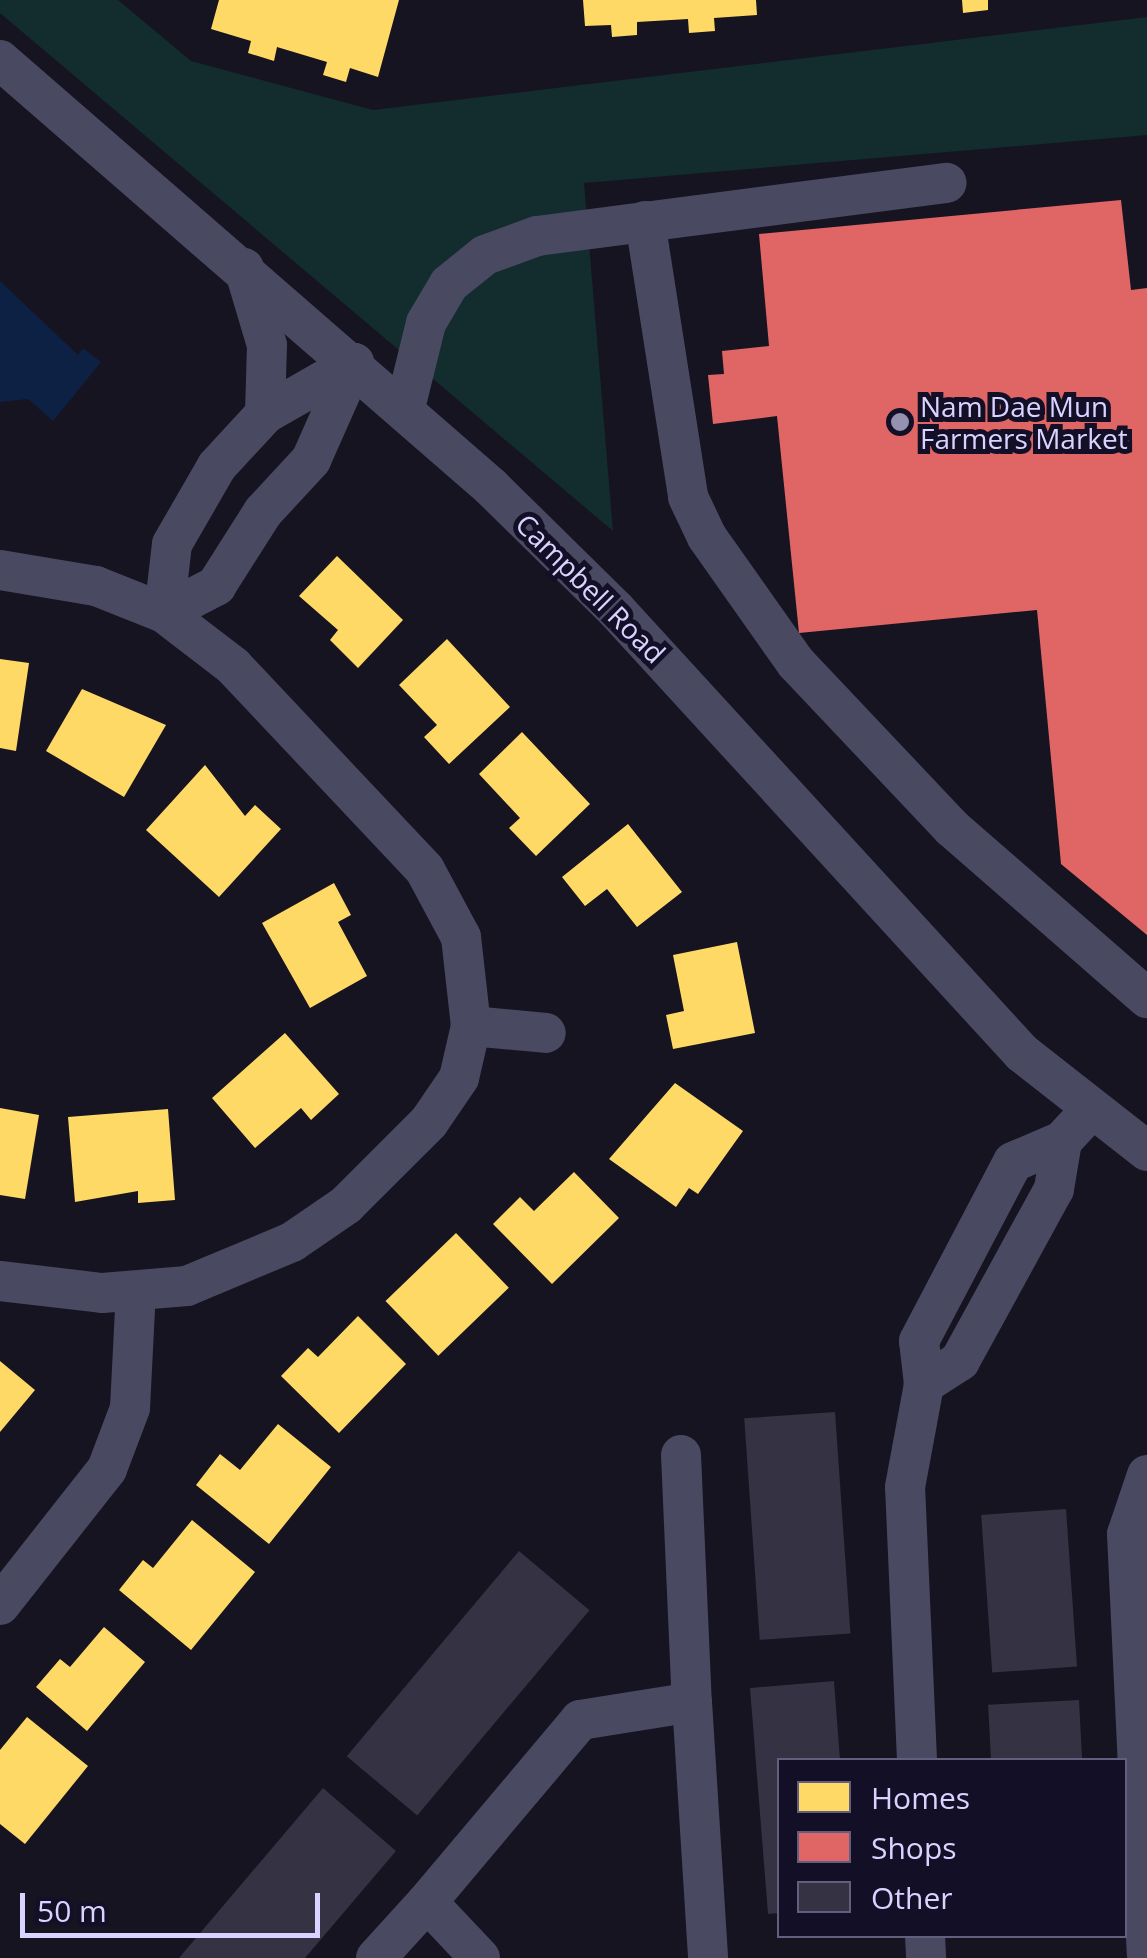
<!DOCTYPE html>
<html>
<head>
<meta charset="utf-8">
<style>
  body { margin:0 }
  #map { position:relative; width:1147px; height:1958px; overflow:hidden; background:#161421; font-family:"Open Sans",sans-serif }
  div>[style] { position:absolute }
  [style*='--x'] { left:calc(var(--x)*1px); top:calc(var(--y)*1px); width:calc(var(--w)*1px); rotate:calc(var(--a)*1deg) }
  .green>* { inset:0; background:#132c2d }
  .water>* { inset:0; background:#0d2144 }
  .homes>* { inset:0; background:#ffd966; transform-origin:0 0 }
  .shops>* { inset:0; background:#e06666 }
  .building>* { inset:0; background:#343243; transform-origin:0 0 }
  .minor>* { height:40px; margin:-20px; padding:0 20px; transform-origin:20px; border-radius:20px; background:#4a4962 }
  .dots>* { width:28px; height:28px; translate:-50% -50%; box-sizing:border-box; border:5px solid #130f26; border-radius:50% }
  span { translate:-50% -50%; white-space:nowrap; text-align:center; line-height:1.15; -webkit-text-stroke:10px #130f26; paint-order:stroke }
  .poi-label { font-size:28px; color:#d9d4ff }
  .left { translate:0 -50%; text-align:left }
  .street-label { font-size:28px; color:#d9d4ff }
  .legend { position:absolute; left:777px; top:1758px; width:350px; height:180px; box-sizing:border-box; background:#130f26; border:2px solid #625e7d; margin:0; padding:12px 18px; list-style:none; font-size:30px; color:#d9d4ff }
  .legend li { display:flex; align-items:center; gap:20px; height:50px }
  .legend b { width:50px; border:2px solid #625e7d }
  .scale { position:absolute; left:20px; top:1893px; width:300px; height:45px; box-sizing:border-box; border:5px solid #d9d4ff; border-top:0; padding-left:12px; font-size:30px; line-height:35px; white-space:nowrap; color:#d9d4ff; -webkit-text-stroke:8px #130f26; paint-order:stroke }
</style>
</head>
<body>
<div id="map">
  <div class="green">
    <div style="clip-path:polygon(0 0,118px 0,191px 61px,373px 110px,1147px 17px,1147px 135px,584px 183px,613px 531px,0 13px)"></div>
  </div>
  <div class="water">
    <div style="clip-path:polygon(0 281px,78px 355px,83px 348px,101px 362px,53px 421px,28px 399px,0 402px)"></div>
  </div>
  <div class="homes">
    <div style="clip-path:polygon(219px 0,399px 0,378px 77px,350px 68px,346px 82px,323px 75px,327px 62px,277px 47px,274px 61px,248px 53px,251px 41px,211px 29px)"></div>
    <div style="clip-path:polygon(583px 0,756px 0,757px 15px,714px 18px,715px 31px,689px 33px,688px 19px,637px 22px,637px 35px,612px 37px,611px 25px,585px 26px)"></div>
    <div style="clip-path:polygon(962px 0,988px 0,988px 10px,963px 13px)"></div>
    <div style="clip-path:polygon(337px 556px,403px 620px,358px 668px,330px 640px,338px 630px,299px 596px)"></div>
    <div style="clip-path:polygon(447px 639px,510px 707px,449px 764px,424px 737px,437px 725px,399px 685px)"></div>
    <div style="clip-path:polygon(0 659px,29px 663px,16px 751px,0 748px)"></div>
    <div style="clip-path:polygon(82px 689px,166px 725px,124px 797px,46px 751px)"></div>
    <div style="clip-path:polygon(522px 732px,590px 804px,536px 856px,509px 828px,520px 818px,479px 774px)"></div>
    <div style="clip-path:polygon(205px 765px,245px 816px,255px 805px,281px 829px,219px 897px,146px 830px)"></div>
    <div style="clip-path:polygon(628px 824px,682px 892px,637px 927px,607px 889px,585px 906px,562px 877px)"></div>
    <div style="clip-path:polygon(334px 883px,351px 915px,338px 922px,367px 976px,310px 1008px,262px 923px)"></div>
    <div style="clip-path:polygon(737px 942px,755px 1033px,673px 1049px,666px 1015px,684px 1011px,673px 955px)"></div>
    <div style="clip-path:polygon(285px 1033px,339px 1094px,311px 1120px,301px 1108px,255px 1148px,212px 1098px)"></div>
    <div style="clip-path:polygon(675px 1083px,743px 1131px,698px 1194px,689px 1188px,676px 1207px,609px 1159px)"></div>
    <div style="clip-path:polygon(0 1108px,39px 1115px,25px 1199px,0 1195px)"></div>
    <div style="clip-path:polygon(168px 1109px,175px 1200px,138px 1203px,138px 1191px,75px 1202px,68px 1117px)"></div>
    <div style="clip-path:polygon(574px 1172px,619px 1218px,552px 1284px,493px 1224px,520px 1197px,534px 1211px)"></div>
    <div style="left:456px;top:1233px;width:76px;height:98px;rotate:46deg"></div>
    <div style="clip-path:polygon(358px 1316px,406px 1364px,339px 1433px,281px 1376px,308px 1348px,318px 1357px)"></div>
    <div style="clip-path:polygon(0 1361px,35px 1390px,0 1432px)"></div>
    <div style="clip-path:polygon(278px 1424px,331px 1467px,269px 1544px,196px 1485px,220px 1454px,240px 1470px)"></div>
    <div style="clip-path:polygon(192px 1520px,255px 1572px,191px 1650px,119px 1590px,143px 1560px,153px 1568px)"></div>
    <div style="clip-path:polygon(104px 1627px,145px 1662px,87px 1731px,36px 1687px,60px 1659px,70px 1667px)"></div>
    <div style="clip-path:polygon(27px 1717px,88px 1766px,25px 1844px,0 1824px,0 1750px)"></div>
  </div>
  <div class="shops">
    <div style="clip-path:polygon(1121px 200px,1131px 290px,1147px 288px,1147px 935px,1061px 864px,1037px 610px,799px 633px,777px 416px,713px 424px,708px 375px,724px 374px,722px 351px,769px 346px,759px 234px)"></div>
  </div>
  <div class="building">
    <div style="left:835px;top:1412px;width:222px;height:91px;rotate:86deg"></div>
    <div style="left:1066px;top:1509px;width:158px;height:85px;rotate:86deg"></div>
    <div style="left:519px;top:1551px;width:92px;height:268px;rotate:40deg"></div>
    <div style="clip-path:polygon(834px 1681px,840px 1760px,780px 1760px,780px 1913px,768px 1914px,750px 1688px)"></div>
    <div style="left:1079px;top:1700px;width:60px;height:91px;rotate:87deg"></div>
    <div style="clip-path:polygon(323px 1788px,396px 1851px,305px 1958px,179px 1958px)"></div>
  </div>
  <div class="minor">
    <div style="--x:0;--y:60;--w:651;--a:41.01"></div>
    <div style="--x:491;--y:487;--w:175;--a:44.5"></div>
    <div style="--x:616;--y:610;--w:601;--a:47.5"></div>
    <div style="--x:1022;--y:1053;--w:159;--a:38.1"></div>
    <div style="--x:645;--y:221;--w:279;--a:81.1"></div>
    <div style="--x:688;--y:497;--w:44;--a:64.6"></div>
    <div style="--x:707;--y:537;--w:154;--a:54.8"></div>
    <div style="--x:796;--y:663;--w:227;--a:46.6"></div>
    <div style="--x:952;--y:828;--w:259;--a:41.1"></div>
    <div style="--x:244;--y:268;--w:80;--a:73.4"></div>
    <div style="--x:267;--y:345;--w:69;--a:91.7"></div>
    <div style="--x:405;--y:408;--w:88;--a:-76.1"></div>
    <div style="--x:426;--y:323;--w:45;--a:-59.5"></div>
    <div style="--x:449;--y:284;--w:46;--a:-38.9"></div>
    <div style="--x:485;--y:255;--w:55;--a:-20.1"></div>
    <div style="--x:537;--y:236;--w:413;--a:-7.4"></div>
    <div style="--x:0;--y:570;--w:97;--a:9.5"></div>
    <div style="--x:96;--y:586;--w:73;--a:21.7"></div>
    <div style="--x:164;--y:613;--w:87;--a:37.5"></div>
    <div style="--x:233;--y:666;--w:280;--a:46.7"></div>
    <div style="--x:425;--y:870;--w:76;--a:61.8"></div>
    <div style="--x:461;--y:937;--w:90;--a:83.6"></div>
    <div style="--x:471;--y:1026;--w:53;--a:103"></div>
    <div style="--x:459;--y:1078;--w:53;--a:124.3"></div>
    <div style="--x:429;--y:1122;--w:117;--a:135"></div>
    <div style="--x:346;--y:1205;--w:65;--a:145.6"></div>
    <div style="--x:292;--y:1242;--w:114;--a:157.3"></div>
    <div style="--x:187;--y:1286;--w:85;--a:175.3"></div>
    <div style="--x:102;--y:1293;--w:103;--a:-173.3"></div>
    <div style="--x:164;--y:613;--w:69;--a:-83.4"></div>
    <div style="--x:172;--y:544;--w:90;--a:-60"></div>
    <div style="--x:217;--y:466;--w:71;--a:-47.3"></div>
    <div style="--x:265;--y:414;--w:103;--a:-29.8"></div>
    <div style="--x:164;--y:613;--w:59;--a:-27.4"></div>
    <div style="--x:216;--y:586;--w:88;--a:-57.6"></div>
    <div style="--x:263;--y:512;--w:71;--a:-47.3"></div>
    <div style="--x:311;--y:460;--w:106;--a:-66.1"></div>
    <div style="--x:471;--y:1026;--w:75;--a:5.3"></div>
    <div style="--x:1062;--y:1141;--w:49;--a:99.5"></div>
    <div style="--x:1054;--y:1189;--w:196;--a:118.7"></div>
    <div style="--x:960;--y:1361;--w:43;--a:147.4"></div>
    <div style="--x:924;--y:1384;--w:43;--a:-96.6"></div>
    <div style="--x:919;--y:1341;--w:202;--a:-62.3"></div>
    <div style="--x:1013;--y:1162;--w:53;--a:-23.2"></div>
    <div style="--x:1062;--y:1141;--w:38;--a:-47"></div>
    <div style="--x:681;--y:1455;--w:247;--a:87.5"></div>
    <div style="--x:1147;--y:1475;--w:62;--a:108.7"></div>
    <div style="--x:1127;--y:1534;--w:420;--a:87.3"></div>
    <div style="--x:0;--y:1605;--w:173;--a:-51.8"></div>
    <div style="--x:107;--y:1469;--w:65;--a:-69.3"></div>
    <div style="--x:130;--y:1408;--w:117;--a:-87.1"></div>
    <div style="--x:917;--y:1760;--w:273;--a:-92.5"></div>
    <div style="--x:905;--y:1487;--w:105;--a:-79.5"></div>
    <div style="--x:925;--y:1936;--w:22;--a:87"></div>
    <div style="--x:376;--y:1958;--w:76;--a:-47.7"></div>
    <div style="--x:480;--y:1958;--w:77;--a:-133.4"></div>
    <div style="--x:427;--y:1902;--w:238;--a:-49.9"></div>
    <div style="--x:580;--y:1720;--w:113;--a:-9.1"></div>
    <div style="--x:692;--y:1702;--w:256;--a:86.4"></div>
  </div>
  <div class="dots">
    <div style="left:900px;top:422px;background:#9591b1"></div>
  </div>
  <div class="poi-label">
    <span class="left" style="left:920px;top:422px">Nam Dae Mun<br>Farmers Market</span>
  </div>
  <div class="street-label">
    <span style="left:591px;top:588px;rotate:45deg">Campbell Road</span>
  </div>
  <ul class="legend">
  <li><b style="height:28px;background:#ffd966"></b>Homes</li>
  <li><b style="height:28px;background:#e06666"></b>Shops</li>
  <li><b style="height:28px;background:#343243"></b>Other</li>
  </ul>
  <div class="scale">50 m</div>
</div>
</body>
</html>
